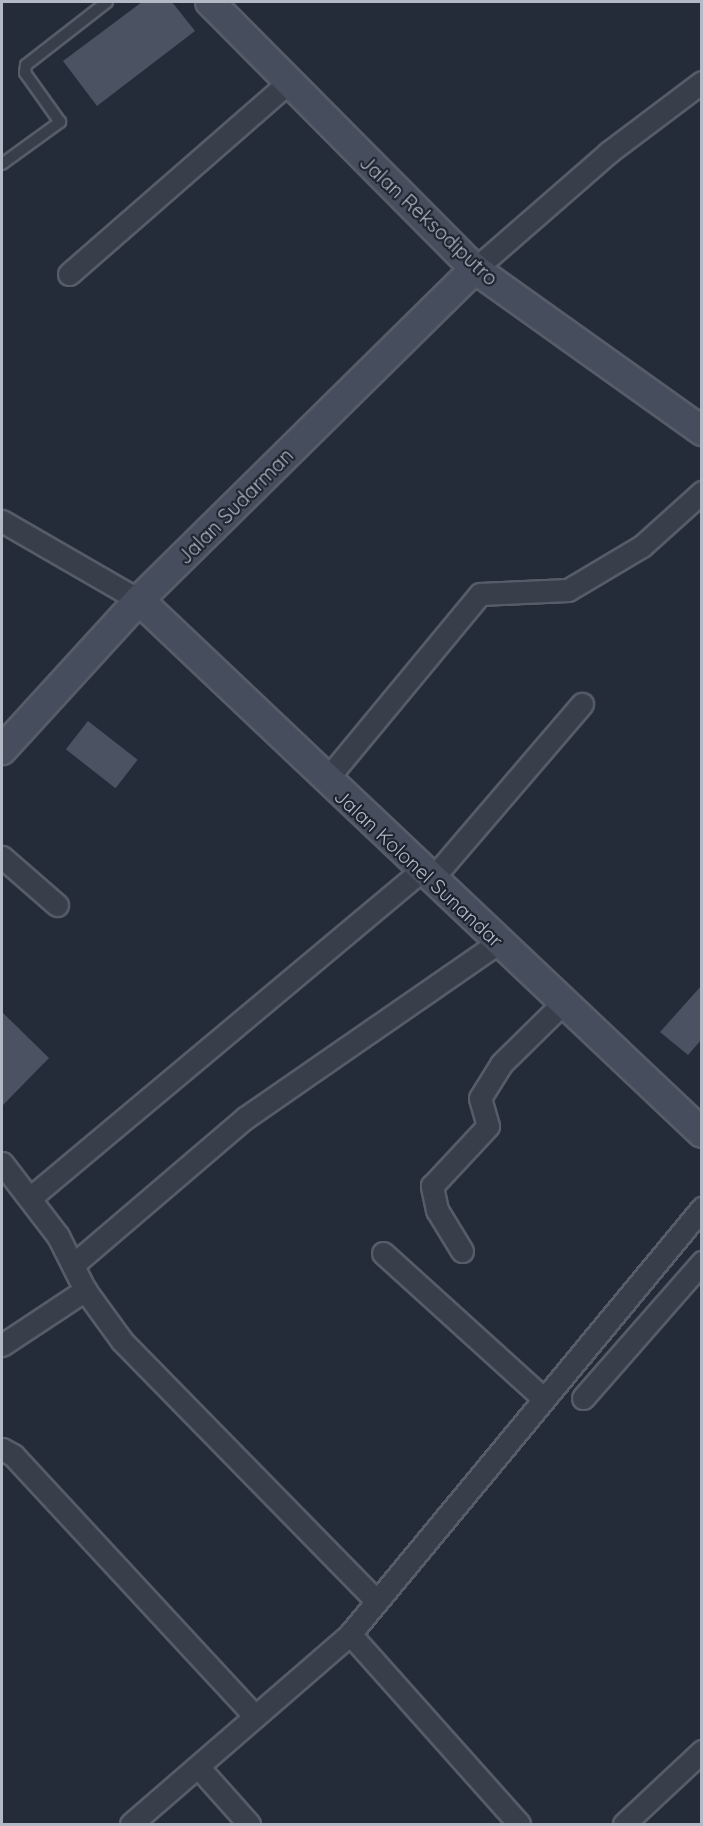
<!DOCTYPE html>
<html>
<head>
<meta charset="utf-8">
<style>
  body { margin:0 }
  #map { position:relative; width:703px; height:1826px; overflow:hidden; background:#242c39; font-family:Quicksand,sans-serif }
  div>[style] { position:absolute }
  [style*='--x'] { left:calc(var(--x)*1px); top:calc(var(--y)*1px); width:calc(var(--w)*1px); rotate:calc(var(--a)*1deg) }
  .building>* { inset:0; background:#4b5363; transform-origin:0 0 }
  .roads { filter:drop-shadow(2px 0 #565c68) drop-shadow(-2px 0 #565c68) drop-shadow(0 2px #565c68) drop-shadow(0 -2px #565c68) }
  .lane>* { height:10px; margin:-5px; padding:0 5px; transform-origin:5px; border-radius:5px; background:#383e4a }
  .street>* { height:21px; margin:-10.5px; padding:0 10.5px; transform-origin:10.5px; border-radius:10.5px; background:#383e4a }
  .secondary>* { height:28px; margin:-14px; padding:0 14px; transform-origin:14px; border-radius:14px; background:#464d5c }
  span { translate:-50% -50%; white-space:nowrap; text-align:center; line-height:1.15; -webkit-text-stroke:4.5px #1d232f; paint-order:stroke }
  .street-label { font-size:20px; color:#b3b9c5 }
  .frame { position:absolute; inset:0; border:3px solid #b3b9c5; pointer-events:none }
</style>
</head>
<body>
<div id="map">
  <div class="building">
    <div style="clip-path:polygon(142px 2px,172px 2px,195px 31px,97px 106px,63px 61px)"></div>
    <div style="left:88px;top:721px;width:63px;height:36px;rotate:38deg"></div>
    <div style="clip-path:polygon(702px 985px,702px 1039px,688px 1055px,660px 1032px)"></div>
    <div style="clip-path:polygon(2px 1012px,49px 1058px,2px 1106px)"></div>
  </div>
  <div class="roads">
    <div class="lane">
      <div style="--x:2;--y:164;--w:72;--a:-35.9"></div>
      <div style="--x:60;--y:122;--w:60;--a:-125.5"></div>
      <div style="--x:25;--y:73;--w:8;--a:-83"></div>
      <div style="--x:26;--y:65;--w:103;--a:-37.9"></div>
    </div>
    <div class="street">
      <div style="--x:475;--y:269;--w:178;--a:-41.1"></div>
      <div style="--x:609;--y:152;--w:116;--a:-37"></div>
      <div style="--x:69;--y:274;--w:291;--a:-41.1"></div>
      <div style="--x:2;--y:521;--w:158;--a:30"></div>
      <div style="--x:326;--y:780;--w:241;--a:-50.4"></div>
      <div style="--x:480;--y:594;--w:88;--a:-2.6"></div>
      <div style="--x:568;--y:590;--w:86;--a:-30.7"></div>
      <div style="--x:642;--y:546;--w:81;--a:-42"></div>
      <div style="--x:2;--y:857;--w:73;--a:41.1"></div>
      <div style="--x:431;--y:880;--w:232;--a:-49.4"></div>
      <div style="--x:2;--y:1163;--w:92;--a:52.5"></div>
      <div style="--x:58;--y:1236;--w:60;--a:63.4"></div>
      <div style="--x:85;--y:1290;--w:63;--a:54"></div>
      <div style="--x:122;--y:1341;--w:364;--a:45.6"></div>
      <div style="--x:30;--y:1198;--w:510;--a:-39.91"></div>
      <div style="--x:462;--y:1251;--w:48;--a:-121.4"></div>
      <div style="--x:437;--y:1210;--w:25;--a:-102"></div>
      <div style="--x:432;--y:1186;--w:82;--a:-47"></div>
      <div style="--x:488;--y:1126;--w:29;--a:-106"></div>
      <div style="--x:480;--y:1098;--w:40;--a:-58"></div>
      <div style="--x:501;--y:1064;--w:87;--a:-44.5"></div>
      <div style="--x:383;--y:1253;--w:217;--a:42.2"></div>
      <div style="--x:74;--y:1264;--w:225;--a:-40.5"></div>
      <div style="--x:245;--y:1118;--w:308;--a:-34.7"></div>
      <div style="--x:2;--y:1345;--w:100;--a:-33.5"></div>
      <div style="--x:583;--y:1398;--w:181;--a:-48.8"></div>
      <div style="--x:2;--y:1449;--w:13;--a:29"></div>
      <div style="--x:13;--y:1455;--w:356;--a:47.2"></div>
      <div style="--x:350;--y:1634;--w:254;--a:48.3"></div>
      <div style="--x:200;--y:1769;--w:74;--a:48.3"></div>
      <div style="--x:131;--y:1824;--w:290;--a:-40.9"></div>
      <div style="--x:350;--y:1634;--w:553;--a:-50.43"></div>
      <div style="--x:624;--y:1824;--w:107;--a:-43.1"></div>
    </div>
    <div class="secondary">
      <div style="--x:210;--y:2;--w:376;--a:45.2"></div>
      <div style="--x:475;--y:269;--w:279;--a:35.5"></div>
      <div style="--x:139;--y:600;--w:775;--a:43.43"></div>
      <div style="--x:2;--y:750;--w:203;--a:-47.6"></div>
      <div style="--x:139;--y:600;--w:472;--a:-44.6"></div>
    </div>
  </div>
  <div class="street-label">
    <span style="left:429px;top:220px;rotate:43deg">Jalan Reksodiputro</span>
    <span style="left:235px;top:506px;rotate:-45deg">Jalan Sudarman</span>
    <span style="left:419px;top:868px;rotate:43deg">Jalan Kolonel Sunandar</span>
  </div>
  <div class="frame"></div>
</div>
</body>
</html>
